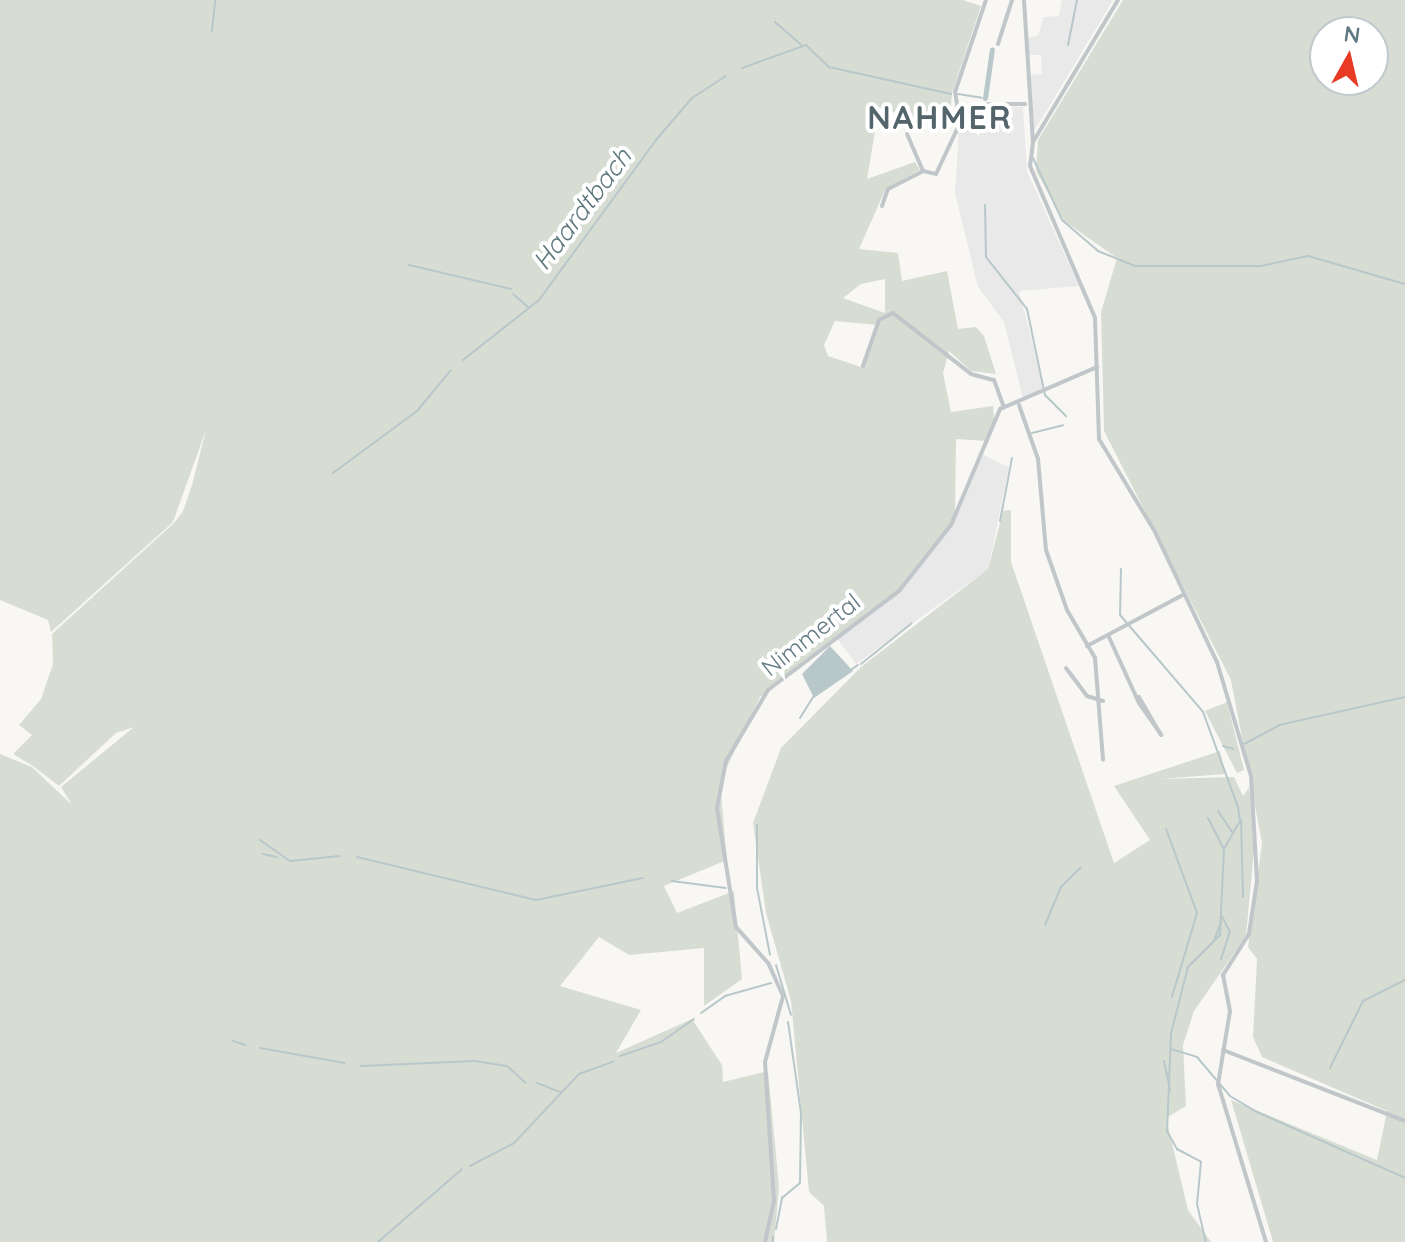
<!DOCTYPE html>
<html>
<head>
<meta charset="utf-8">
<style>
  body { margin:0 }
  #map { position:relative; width:1405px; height:1242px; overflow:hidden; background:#f8f7f4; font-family:Quicksand,sans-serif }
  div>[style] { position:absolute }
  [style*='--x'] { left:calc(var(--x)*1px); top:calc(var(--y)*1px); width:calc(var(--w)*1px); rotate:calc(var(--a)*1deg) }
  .built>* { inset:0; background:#e8e9e8 }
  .green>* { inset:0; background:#d8ddd3 }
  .water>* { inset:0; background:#b8c7ca }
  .stream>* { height:2px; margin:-1px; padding:0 1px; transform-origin:1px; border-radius:1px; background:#b8c7ca }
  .canal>* { height:5px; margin:-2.5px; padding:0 2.5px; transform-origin:2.5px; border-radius:2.5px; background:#b8c7ca }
  .minor>* { height:4px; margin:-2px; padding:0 2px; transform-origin:2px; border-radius:2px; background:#c0c6c9 }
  span { translate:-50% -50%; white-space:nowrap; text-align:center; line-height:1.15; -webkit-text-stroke:8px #fff; paint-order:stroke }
  .street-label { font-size:24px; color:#617781 }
  .water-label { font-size:26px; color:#5c767c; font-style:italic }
  .district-label { font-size:32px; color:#54646b; font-weight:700; letter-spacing:2px }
  .north { position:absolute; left:1309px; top:16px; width:80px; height:80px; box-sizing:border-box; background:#fff; border:2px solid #c0c9cd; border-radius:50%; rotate:8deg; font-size:22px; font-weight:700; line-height:32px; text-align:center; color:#617781 }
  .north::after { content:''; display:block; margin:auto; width:28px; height:36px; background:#e93a23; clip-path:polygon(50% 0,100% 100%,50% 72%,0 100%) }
</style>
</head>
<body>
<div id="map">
  <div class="built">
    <div style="clip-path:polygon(1062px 0,1113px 0,1033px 133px,1029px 75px,1042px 74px,1041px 55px,1028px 55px,1028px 38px,1039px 35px,1043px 17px,1059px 16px)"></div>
    <div style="clip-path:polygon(985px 106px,1023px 107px,1027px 172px,1079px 286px,1019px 291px,1044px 388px,1023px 398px,1004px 322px,978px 287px,955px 193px,959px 128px)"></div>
    <div style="clip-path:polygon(983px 455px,1009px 467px,988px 569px,856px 664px,836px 637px,899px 591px,960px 509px)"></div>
  </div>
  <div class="green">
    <div style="clip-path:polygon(evenodd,0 0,963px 0,981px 6px,952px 93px,949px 129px,879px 108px,867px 179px,915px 162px,920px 170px,886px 188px,859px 249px,898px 253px,902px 281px,947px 271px,958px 329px,976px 327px,984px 336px,996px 374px,971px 371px,949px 351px,943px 373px,951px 412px,993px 406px,994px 420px,986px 441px,956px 439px,955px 519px,899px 591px,760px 697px,720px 782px,727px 860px,664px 886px,677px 913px,734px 891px,742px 979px,704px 1006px,704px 948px,629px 955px,599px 937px,560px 986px,641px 1010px,616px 1053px,692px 1019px,722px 1065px,723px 1082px,768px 1071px,779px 1187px,774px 1242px,0 1242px,0 754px,32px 767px,72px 805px,61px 787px,134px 727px,116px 733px,59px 786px,33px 766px,13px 754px,32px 735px,19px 725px,41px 699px,53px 664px,52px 634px,174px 523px,183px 511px,192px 485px,206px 430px,173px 522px,51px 632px,48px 620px,0 600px,0 0,885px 279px,885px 313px,843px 298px,861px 284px,885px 279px,0 0,835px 321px,878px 325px,864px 368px,828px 356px,824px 345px,835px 321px)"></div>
    <div style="clip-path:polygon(evenodd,1123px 0,1405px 0,1405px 1242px,1273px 1242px,1231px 1100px,1377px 1160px,1387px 1111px,1262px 1057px,1253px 1037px,1257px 959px,1248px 947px,1262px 843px,1231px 680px,1104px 431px,1101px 312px,1117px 258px,1064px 221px,1036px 171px,1038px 140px,1123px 0,1325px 32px,1373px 32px,1373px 80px,1325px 80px,1325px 32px)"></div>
    <div style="clip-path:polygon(1011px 510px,1011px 562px,1114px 863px,1150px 840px,1114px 786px,1220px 751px,1225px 774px,1160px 779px,1234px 777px,1243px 796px,1249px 787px,1255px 839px,1246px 936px,1194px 1011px,1183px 1045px,1186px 1106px,1166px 1118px,1188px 1210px,1211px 1242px,827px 1242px,824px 1206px,809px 1192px,791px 1001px,766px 913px,753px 823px,781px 748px,861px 667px,988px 569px,1003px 511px)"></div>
    <div style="clip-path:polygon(1227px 702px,1244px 770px,1237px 773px,1205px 711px)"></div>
  </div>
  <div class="water">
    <div style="clip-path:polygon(830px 646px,853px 671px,814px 698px,802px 674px)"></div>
  </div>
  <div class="stream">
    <div style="--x:775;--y:22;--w:35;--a:41"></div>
    <div style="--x:212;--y:31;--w:31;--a:-84"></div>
    <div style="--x:1068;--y:45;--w:46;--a:-78.7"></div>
    <div style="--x:742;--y:68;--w:68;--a:-19.8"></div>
    <div style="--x:806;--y:45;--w:32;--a:44"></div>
    <div style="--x:829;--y:67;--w:125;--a:12.5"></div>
    <div style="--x:958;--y:94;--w:24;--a:9"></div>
    <div style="--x:1033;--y:158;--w:68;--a:64.9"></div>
    <div style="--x:1062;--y:220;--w:48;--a:40.7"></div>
    <div style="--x:1098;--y:251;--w:40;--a:22"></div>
    <div style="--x:1135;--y:266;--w:126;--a:0"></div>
    <div style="--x:1261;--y:266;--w:48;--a:-12"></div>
    <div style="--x:1308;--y:256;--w:101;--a:16.1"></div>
    <div style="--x:985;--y:205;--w:52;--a:88.9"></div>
    <div style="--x:986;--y:257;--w:66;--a:51.7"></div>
    <div style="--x:1027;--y:309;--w:88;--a:78.2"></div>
    <div style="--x:1045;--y:395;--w:30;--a:45"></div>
    <div style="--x:409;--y:265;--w:105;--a:13.2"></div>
    <div style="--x:513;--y:294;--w:21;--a:41"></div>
    <div style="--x:463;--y:360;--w:97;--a:-38.3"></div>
    <div style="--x:539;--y:300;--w:198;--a:-53.8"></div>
    <div style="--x:656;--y:140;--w:55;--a:-49.4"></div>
    <div style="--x:692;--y:98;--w:40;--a:-32.9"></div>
    <div style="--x:1032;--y:433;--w:32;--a:-14"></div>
    <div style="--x:333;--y:473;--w:104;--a:-36.4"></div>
    <div style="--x:417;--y:411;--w:53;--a:-50.3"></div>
    <div style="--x:1000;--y:521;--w:64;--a:-79.2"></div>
    <div style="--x:1121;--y:569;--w:46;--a:91.2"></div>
    <div style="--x:1120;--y:615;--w:128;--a:49.4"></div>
    <div style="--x:1203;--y:712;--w:101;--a:69.8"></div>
    <div style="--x:1238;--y:807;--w:14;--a:82"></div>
    <div style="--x:1240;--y:821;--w:32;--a:120"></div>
    <div style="--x:1224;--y:849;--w:86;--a:92.7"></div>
    <div style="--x:1220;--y:935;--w:45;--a:135"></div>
    <div style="--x:1188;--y:967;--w:68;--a:104.4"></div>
    <div style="--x:1171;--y:1033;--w:98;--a:92.3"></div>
    <div style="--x:1167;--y:1131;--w:21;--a:61"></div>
    <div style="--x:1177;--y:1149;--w:27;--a:28"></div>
    <div style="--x:1201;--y:1162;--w:42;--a:95.4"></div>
    <div style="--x:1197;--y:1204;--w:39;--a:77"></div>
    <div style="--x:861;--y:664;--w:65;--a:-38.8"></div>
    <div style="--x:852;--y:669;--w:7;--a:-34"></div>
    <div style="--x:800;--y:718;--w:25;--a:-58"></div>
    <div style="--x:1244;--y:744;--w:40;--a:-28"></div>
    <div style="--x:1279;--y:725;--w:129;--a:-12.5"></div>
    <div style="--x:1223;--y:746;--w:11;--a:15"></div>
    <div style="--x:1218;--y:811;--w:25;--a:56"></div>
    <div style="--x:1208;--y:818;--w:34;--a:63"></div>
    <div style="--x:1241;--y:820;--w:77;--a:88.5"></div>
    <div style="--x:757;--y:825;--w:63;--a:90"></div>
    <div style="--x:757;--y:888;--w:68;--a:79"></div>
    <div style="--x:1166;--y:829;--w:90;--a:69.7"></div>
    <div style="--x:1197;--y:913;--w:88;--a:106.6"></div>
    <div style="--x:260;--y:840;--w:37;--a:35"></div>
    <div style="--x:290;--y:861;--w:50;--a:-5.7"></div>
    <div style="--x:263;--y:854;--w:14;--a:12"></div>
    <div style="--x:357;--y:857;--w:184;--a:13.5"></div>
    <div style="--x:536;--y:900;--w:109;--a:-11.6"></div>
    <div style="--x:672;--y:881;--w:54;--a:7.4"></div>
    <div style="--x:1045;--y:925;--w:41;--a:-67.2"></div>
    <div style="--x:1061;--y:887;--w:28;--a:-45"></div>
    <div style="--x:1214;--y:941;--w:20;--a:-70"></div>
    <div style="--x:1221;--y:959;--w:28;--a:-72"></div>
    <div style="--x:1230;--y:932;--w:18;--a:-117"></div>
    <div style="--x:776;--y:965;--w:52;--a:73.3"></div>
    <div style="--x:701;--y:1013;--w:29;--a:-35"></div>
    <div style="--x:725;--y:996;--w:48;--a:-15.8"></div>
    <div style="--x:233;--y:1041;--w:13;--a:18"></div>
    <div style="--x:260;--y:1048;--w:86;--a:10"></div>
    <div style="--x:1171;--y:1049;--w:27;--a:17"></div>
    <div style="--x:1197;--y:1057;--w:51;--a:49.8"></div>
    <div style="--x:1230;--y:1096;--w:31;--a:31"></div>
    <div style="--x:1257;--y:1112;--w:162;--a:24"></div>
    <div style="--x:620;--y:1056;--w:43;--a:-18.9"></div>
    <div style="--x:661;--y:1042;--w:40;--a:-34.9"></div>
    <div style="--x:1164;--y:1061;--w:30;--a:78"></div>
    <div style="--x:361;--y:1066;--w:114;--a:-2.5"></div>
    <div style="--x:475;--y:1061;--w:32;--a:9"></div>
    <div style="--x:507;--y:1066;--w:25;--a:42"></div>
    <div style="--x:1330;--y:1068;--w:75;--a:-63.8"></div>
    <div style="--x:1363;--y:1001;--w:47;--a:-26.6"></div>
    <div style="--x:537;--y:1083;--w:26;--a:21"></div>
    <div style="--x:470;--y:1166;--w:50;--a:-27.6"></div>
    <div style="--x:514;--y:1143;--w:95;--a:-46.7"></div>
    <div style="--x:579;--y:1074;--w:37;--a:-20"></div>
    <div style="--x:776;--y:1229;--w:32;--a:-79"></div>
    <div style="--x:782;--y:1198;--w:23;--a:-40"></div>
    <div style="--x:800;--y:1183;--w:70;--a:-89.2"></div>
    <div style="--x:801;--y:1113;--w:92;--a:-98.1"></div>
    <div style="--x:378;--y:1242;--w:111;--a:-41"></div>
    <div style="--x:773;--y:1242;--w:5;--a:-90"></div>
  </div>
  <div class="canal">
    <div style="--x:985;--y:98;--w:49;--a:-81.9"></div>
  </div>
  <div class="minor">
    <div style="--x:1024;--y:0;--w:142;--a:86.4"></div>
    <div style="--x:1118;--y:0;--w:165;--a:120.9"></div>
    <div style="--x:1033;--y:142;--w:24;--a:97"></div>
    <div style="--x:1030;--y:166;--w:165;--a:66.8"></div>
    <div style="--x:1095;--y:318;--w:121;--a:88.1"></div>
    <div style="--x:1099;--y:439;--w:106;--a:58.9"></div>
    <div style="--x:1154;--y:530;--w:146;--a:64.5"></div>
    <div style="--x:1217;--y:662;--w:119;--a:73.4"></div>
    <div style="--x:1251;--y:776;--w:105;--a:86.7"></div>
    <div style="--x:1257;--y:881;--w:54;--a:98.6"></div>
    <div style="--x:1249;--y:934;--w:49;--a:122.4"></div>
    <div style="--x:1223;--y:975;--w:37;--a:79"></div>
    <div style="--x:1230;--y:1011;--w:74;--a:99.3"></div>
    <div style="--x:1218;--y:1084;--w:165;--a:73.1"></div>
    <div style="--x:998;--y:44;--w:46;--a:-72.3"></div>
    <div style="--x:960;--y:123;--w:31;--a:-99"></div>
    <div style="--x:955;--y:92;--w:97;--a:-71.4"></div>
    <div style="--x:907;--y:134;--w:40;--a:66.6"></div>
    <div style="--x:923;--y:171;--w:13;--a:13"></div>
    <div style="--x:936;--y:174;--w:56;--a:-64.8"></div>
    <div style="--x:960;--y:123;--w:34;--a:-34"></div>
    <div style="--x:988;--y:104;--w:37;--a:0"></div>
    <div style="--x:882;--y:206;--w:18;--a:-71"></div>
    <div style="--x:888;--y:189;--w:38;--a:-27"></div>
    <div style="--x:863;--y:366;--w:49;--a:-70.8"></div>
    <div style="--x:879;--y:320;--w:16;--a:-27"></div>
    <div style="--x:893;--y:313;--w:99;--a:38"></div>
    <div style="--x:971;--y:374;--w:24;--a:15"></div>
    <div style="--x:994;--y:380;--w:29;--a:70"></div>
    <div style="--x:1019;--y:405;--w:57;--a:70.6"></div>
    <div style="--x:1038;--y:459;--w:91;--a:85"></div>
    <div style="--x:1046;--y:550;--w:64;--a:70.7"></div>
    <div style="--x:1067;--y:610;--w:56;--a:59.7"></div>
    <div style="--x:1095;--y:658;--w:102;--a:85.5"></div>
    <div style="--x:1108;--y:635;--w:75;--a:65.5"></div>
    <div style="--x:1139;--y:703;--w:39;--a:55"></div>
    <div style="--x:1161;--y:735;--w:44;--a:-120.1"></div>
    <div style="--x:1087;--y:646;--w:109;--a:-28"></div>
    <div style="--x:1066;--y:668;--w:35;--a:53"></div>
    <div style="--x:1087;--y:696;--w:17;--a:17"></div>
    <div style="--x:1223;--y:1050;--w:195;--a:21.3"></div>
    <div style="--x:765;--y:1242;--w:42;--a:-77.6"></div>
    <div style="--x:774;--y:1201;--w:139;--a:-93.7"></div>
    <div style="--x:765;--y:1062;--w:68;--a:-74.7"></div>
    <div style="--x:783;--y:996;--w:36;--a:-114"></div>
    <div style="--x:768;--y:963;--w:48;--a:-131.6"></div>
    <div style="--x:736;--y:927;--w:121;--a:-99.1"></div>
    <div style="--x:717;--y:808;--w:48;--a:-79.2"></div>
    <div style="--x:726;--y:761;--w:82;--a:-59.4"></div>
    <div style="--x:768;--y:690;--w:164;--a:-37.1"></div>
    <div style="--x:899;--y:591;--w:84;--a:-51.8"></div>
    <div style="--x:951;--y:525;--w:126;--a:-67.1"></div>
    <div style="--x:1000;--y:409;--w:106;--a:-23.4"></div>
  </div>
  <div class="street-label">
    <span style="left:811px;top:635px;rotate:-38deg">Nimmertal</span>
  </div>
  <div class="water-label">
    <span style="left:582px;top:209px;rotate:-53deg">Haardtbach</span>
  </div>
  <div class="district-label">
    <span style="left:940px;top:117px">NAHMER</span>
  </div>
  <div class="north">N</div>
</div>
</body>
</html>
